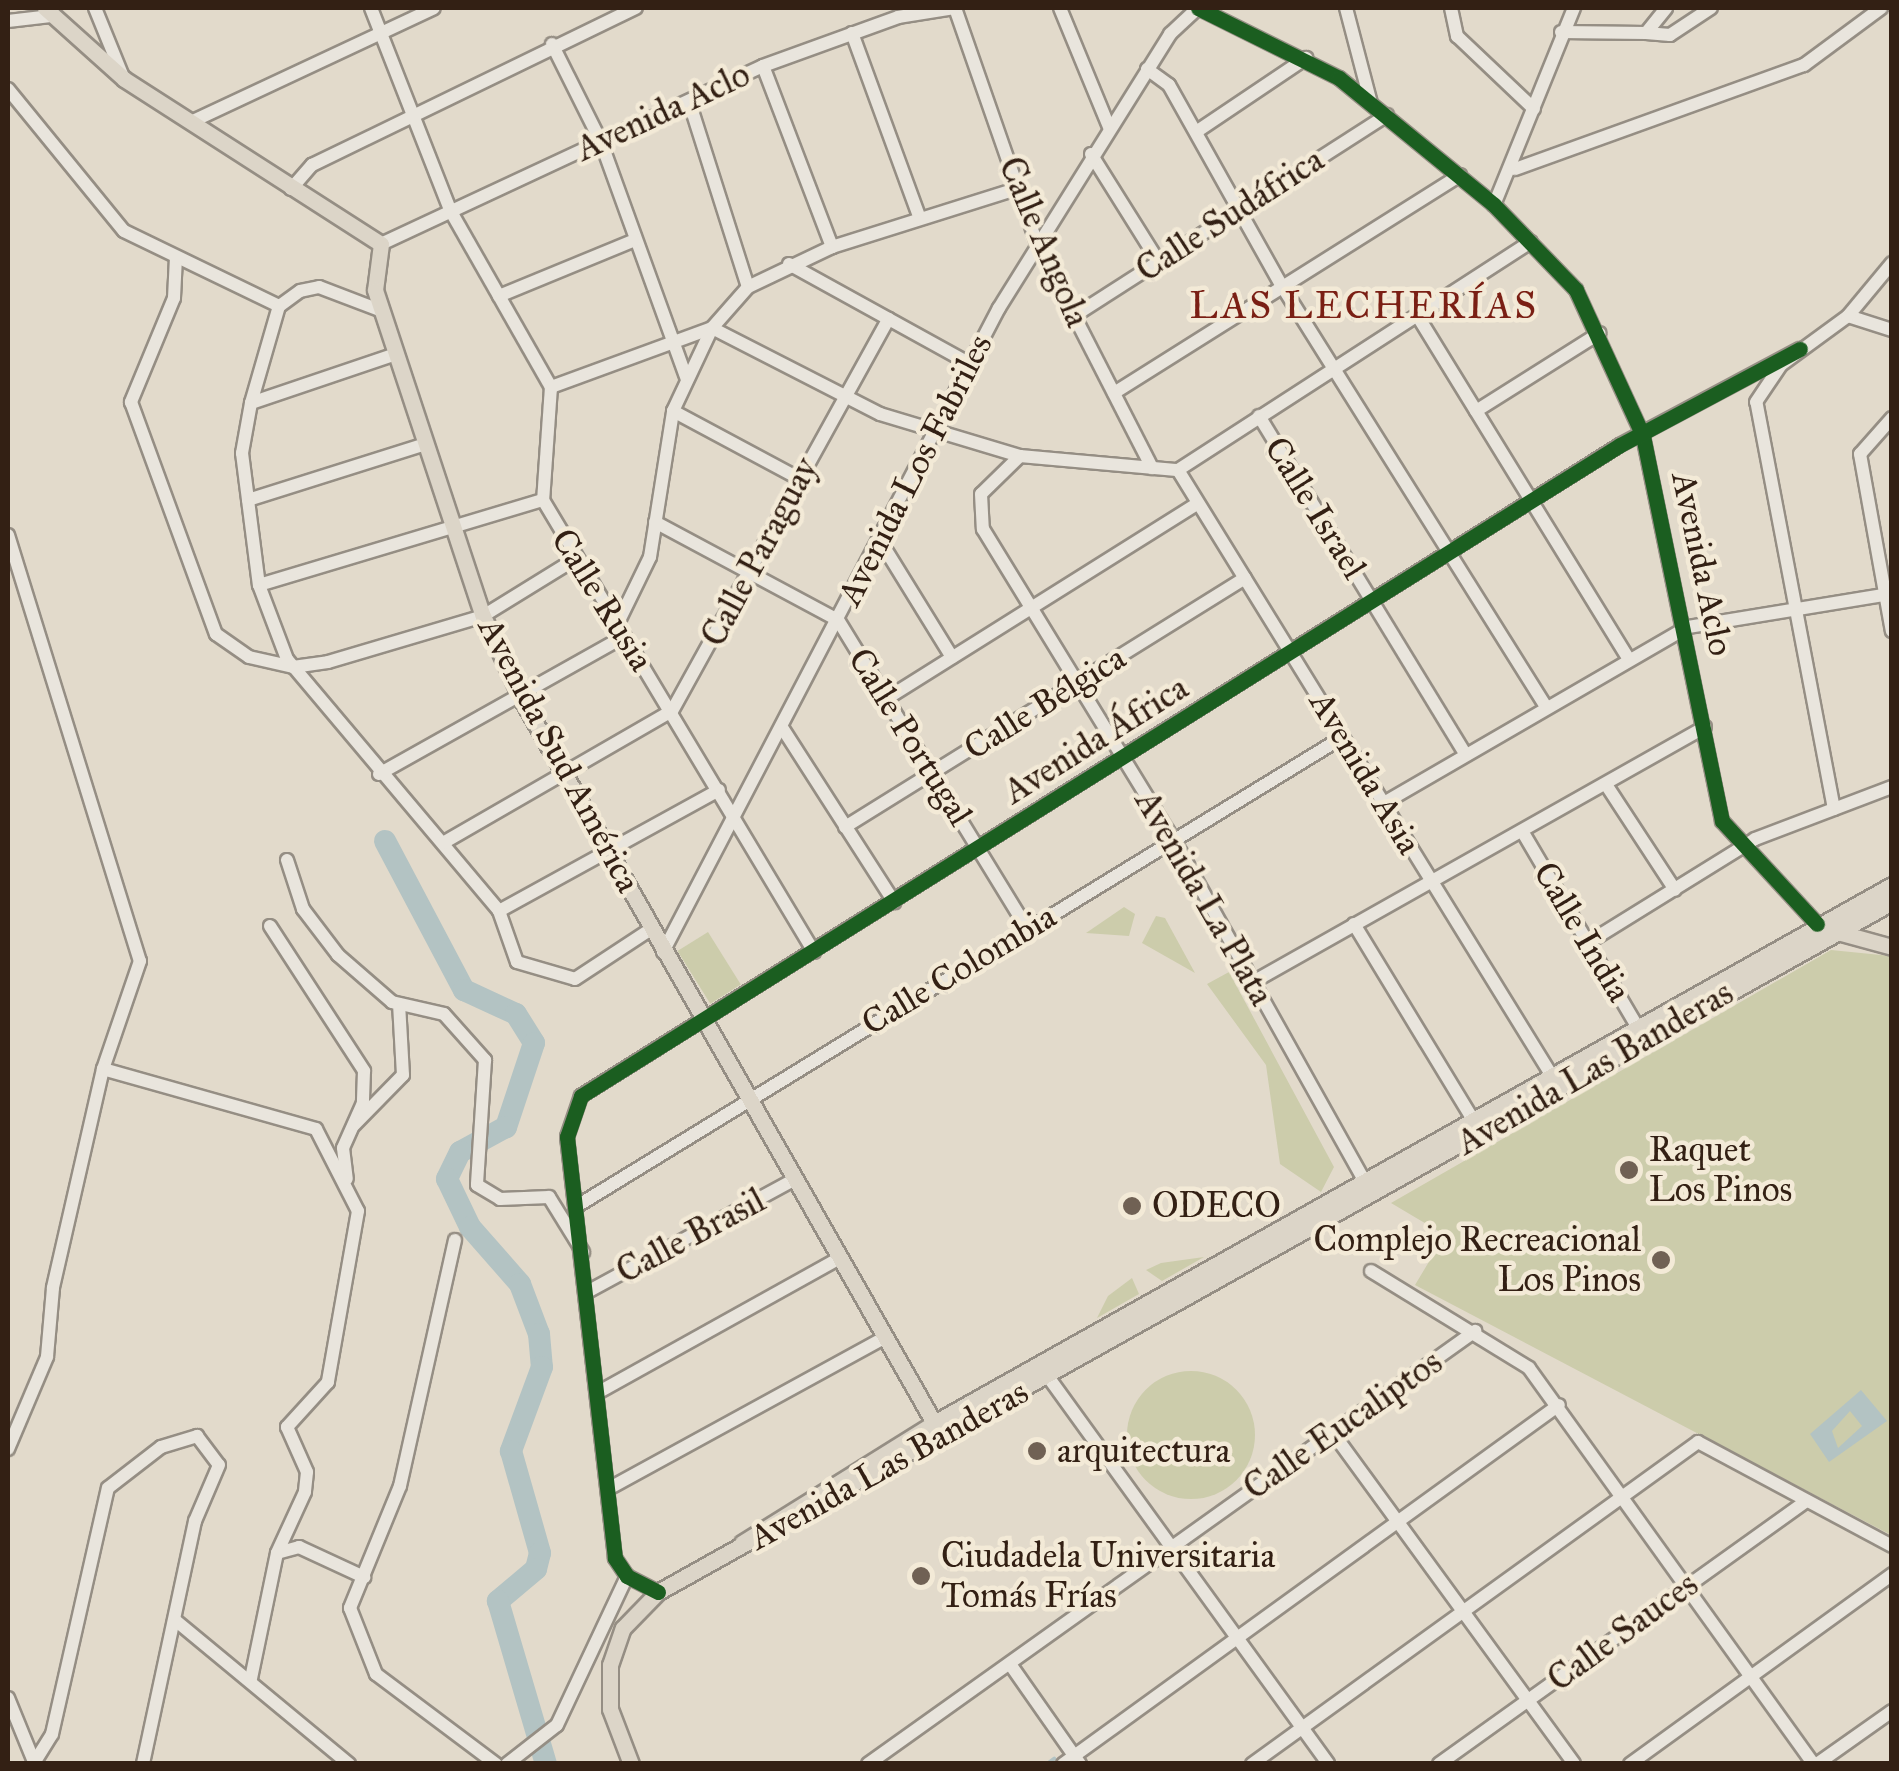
<!DOCTYPE html>
<html>
<head>
<meta charset="utf-8">
<style>
  body { margin:0 }
  #map { position:relative; width:1899px; height:1771px; overflow:hidden; background:#e2dacb; font-family:"IM FELL Great Primer",serif }
  div>[style] { position:absolute }
  [style*='--x'] { left:calc(var(--x)*1px); top:calc(var(--y)*1px); width:calc(var(--w)*1px); rotate:calc(var(--a)*1deg) }
  .green>* { inset:0; background:#ccccab; transform-origin:0 0 }
  .round { border-radius:50% }
  .water>* { inset:0; background:#b3c3c3 }
  .stream>* { height:4px; margin:-2px; padding:0 2px; transform-origin:2px; border-radius:2px; background:#b3c3c3 }
  .river>* { height:22px; margin:-11px; padding:0 11px; transform-origin:11px; border-radius:11px; background:#b3c3c3 }
  .roads { filter:drop-shadow(2px 0 #958e84) drop-shadow(-2px 0 #958e84) drop-shadow(0 2px #958e84) drop-shadow(0 -2px #958e84) }
  .minor>* { height:12px; margin:-6px; padding:0 6px; transform-origin:6px; border-radius:6px; background:#e9e5dd }
  .major>* { height:15px; margin:-7.5px; padding:0 7.5px; transform-origin:7.5px; border-radius:7.5px; background:#dcd5c8 }
  .cycleway>* { height:15px; margin:-7.5px; padding:0 7.5px; transform-origin:7.5px; border-radius:7.5px; background:#1b5e20 }
  .dots>* { width:28px; height:28px; translate:-50% -50%; box-sizing:border-box; border:5px solid #f3ead7; border-radius:50% }
  span { translate:-50% -50%; white-space:nowrap; text-align:center; line-height:1.15; -webkit-text-stroke:9px #f3ead7; paint-order:stroke }
  .street-label { font-size:35px; color:#332014 }
  .poi-label { font-size:35px; color:#332014 }
  .left { translate:0 -50%; text-align:left }
  .right { translate:-100% -50%; text-align:right }
  .neighbourhood-label { font-size:38px; color:#7a1f14; letter-spacing:2.5px }
  .frame { position:absolute; inset:0; border:10px solid #332014; pointer-events:none }
</style>
</head>
<body>
<div id="map">
  <div class="green">
    <div style="clip-path:polygon(1124px 907px,1135px 914px,1129px 936px,1086px 933px)"></div>
    <div style="clip-path:polygon(1156px 916px,1165px 918px,1195px 973px,1142px 943px)"></div>
    <div style="left:708px;top:932px;width:62px;height:36px;rotate:58deg"></div>
    <div style="clip-path:polygon(1831px 950px,1891px 956px,1891px 1535px,1415px 1285px,1445px 1235px,1391px 1203px)"></div>
    <div style="clip-path:polygon(1229px 972px,1334px 1167px,1321px 1192px,1280px 1164px,1266px 1065px,1207px 984px)"></div>
    <div style="clip-path:polygon(1204px 1257px,1162px 1281px,1146px 1270px,1161px 1263px)"></div>
    <div style="clip-path:polygon(1132px 1278px,1139px 1294px,1097px 1318px,1108px 1296px)"></div>
    <div class="round" style="left:1127px;top:1371px;width:128px;height:128px"></div>
  </div>
  <div class="water">
    <div style="clip-path:polygon(evenodd,1861px 1390px,1887px 1421px,1829px 1462px,1810px 1434px,1861px 1390px,1850px 1411px,1862px 1426px,1838px 1448px,1832px 1431px,1850px 1411px)"></div>
  </div>
  <div class="stream">
    <div style="--x:1047;--y:1764;--w:9;--a:-36"></div>
  </div>
  <div class="river">
    <div style="--x:385;--y:841;--w:169;--a:62.1"></div>
    <div style="--x:464;--y:990;--w:57;--a:24.8"></div>
    <div style="--x:516;--y:1014;--w:34;--a:58"></div>
    <div style="--x:534;--y:1043;--w:89;--a:108.4"></div>
    <div style="--x:506;--y:1127;--w:52;--a:151.5"></div>
    <div style="--x:460;--y:1152;--w:30;--a:116"></div>
    <div style="--x:447;--y:1179;--w:53;--a:64.4"></div>
    <div style="--x:470;--y:1227;--w:76;--a:48.7"></div>
    <div style="--x:520;--y:1284;--w:53;--a:69.2"></div>
    <div style="--x:539;--y:1334;--w:33;--a:85"></div>
    <div style="--x:542;--y:1367;--w:90;--a:110.3"></div>
    <div style="--x:511;--y:1451;--w:106;--a:74.1"></div>
    <div style="--x:540;--y:1553;--w:16;--a:104"></div>
    <div style="--x:536;--y:1569;--w:50;--a:139.9"></div>
    <div style="--x:498;--y:1601;--w:170;--a:73.6"></div>
  </div>
  <div class="roads">
    <div class="minor">
      <div style="--x:95;--y:8;--w:74;--a:67.9"></div>
      <div style="--x:371;--y:8;--w:217;--a:68.6"></div>
      <div style="--x:450;--y:210;--w:204;--a:60.3"></div>
      <div style="--x:551;--y:387;--w:113;--a:94"></div>
      <div style="--x:543;--y:500;--w:527;--a:59.05"></div>
      <div style="--x:955;--y:8;--w:249;--a:70.8"></div>
      <div style="--x:1037;--y:243;--w:253;--a:62.9"></div>
      <div style="--x:1060;--y:8;--w:129;--a:67.6"></div>
      <div style="--x:1198;--y:8;--w:157;--a:26.4"></div>
      <div style="--x:1339;--y:78;--w:200;--a:39.3"></div>
      <div style="--x:1494;--y:205;--w:118;--a:46"></div>
      <div style="--x:1576;--y:290;--w:161;--a:65.3"></div>
      <div style="--x:1643;--y:436;--w:393;--a:78.4"></div>
      <div style="--x:1722;--y:821;--w:140;--a:47.3"></div>
      <div style="--x:1346;--y:8;--w:98;--a:75.3"></div>
      <div style="--x:1451;--y:8;--w:29;--a:78"></div>
      <div style="--x:1457;--y:36;--w:106;--a:43.5"></div>
      <div style="--x:8;--y:21;--w:43;--a:-6.6"></div>
      <div style="--x:1561;--y:32;--w:85;--a:0.7"></div>
      <div style="--x:1646;--y:33;--w:32;--a:-51"></div>
      <div style="--x:852;--y:33;--w:195;--a:69.9"></div>
      <div style="--x:1646;--y:33;--w:24;--a:5"></div>
      <div style="--x:1670;--y:35;--w:49;--a:-33.4"></div>
      <div style="--x:552;--y:44;--w:110;--a:63.4"></div>
      <div style="--x:601;--y:142;--w:252;--a:70.1"></div>
      <div style="--x:763;--y:66;--w:194;--a:69.1"></div>
      <div style="--x:1147;--y:69;--w:27;--a:36"></div>
      <div style="--x:1169;--y:85;--w:231;--a:60.7"></div>
      <div style="--x:1282;--y:286;--w:496;--a:57.9"></div>
      <div style="--x:8;--y:89;--w:183;--a:50.8"></div>
      <div style="--x:124;--y:231;--w:172;--a:25.8"></div>
      <div style="--x:689;--y:101;--w:195;--a:72.4"></div>
      <div style="--x:191;--y:122;--w:268;--a:-25.1"></div>
      <div style="--x:1196;--y:132;--w:133;--a:-33.9"></div>
      <div style="--x:1091;--y:154;--w:126;--a:57.9"></div>
      <div style="--x:1515;--y:169;--w:307;--a:-19.8"></div>
      <div style="--x:1804;--y:65;--w:96;--a:-36.5"></div>
      <div style="--x:291;--y:189;--w:32;--a:-49"></div>
      <div style="--x:312;--y:165;--w:360;--a:-25.9"></div>
      <div style="--x:1494;--y:205;--w:213;--a:-67.9"></div>
      <div style="--x:381;--y:244;--w:421;--a:-25"></div>
      <div style="--x:763;--y:66;--w:144;--a:-19.9"></div>
      <div style="--x:898;--y:17;--w:57;--a:-9.1"></div>
      <div style="--x:176;--y:257;--w:41;--a:92.8"></div>
      <div style="--x:174;--y:298;--w:113;--a:112.5"></div>
      <div style="--x:131;--y:402;--w:247;--a:69.9"></div>
      <div style="--x:216;--y:634;--w:40;--a:34.9"></div>
      <div style="--x:249;--y:657;--w:45;--a:12.8"></div>
      <div style="--x:293;--y:667;--w:35;--a:-8"></div>
      <div style="--x:328;--y:662;--w:162;--a:-16.5"></div>
      <div style="--x:483;--y:616;--w:105;--a:-31.7"></div>
      <div style="--x:789;--y:264;--w:207;--a:28.9"></div>
      <div style="--x:499;--y:296;--w:147;--a:-22.4"></div>
      <div style="--x:382;--y:311;--w:67;--a:-159.1"></div>
      <div style="--x:319;--y:287;--w:19;--a:168"></div>
      <div style="--x:300;--y:291;--w:26;--a:144"></div>
      <div style="--x:279;--y:306;--w:101;--a:106.1"></div>
      <div style="--x:251;--y:403;--w:51;--a:100.2"></div>
      <div style="--x:242;--y:453;--w:133;--a:82.7"></div>
      <div style="--x:259;--y:585;--w:79;--a:69.3"></div>
      <div style="--x:287;--y:659;--w:329;--a:49.9"></div>
      <div style="--x:499;--y:911;--w:54;--a:70.6"></div>
      <div style="--x:517;--y:962;--w:60;--a:16.3"></div>
      <div style="--x:575;--y:979;--w:91;--a:-33.3"></div>
      <div style="--x:1417;--y:315;--w:405;--a:58.4"></div>
      <div style="--x:1074;--y:316;--w:372;--a:-32.7"></div>
      <div style="--x:1848;--y:316;--w:46;--a:17.7"></div>
      <div style="--x:712;--y:328;--w:189;--a:27.1"></div>
      <div style="--x:880;--y:414;--w:146;--a:16.7"></div>
      <div style="--x:1020;--y:456;--w:159;--a:5.1"></div>
      <div style="--x:1178;--y:470;--w:420;--a:-32.9"></div>
      <div style="--x:551;--y:387;--w:171;--a:-20.1"></div>
      <div style="--x:1114;--y:393;--w:409;--a:-32.2"></div>
      <div style="--x:251;--y:403;--w:153;--a:-18.7"></div>
      <div style="--x:673;--y:411;--w:144;--a:28.2"></div>
      <div style="--x:1476;--y:411;--w:146;--a:-32.2"></div>
      <div style="--x:1259;--y:416;--w:396;--a:58.6"></div>
      <div style="--x:1892;--y:418;--w:48;--a:131.6"></div>
      <div style="--x:1860;--y:454;--w:180;--a:79.8"></div>
      <div style="--x:1020;--y:456;--w:54;--a:135.7"></div>
      <div style="--x:981;--y:494;--w:35;--a:87"></div>
      <div style="--x:983;--y:529;--w:367;--a:58.5"></div>
      <div style="--x:1175;--y:842;--w:396;--a:60.8"></div>
      <div style="--x:1178;--y:470;--w:712;--a:58.32"></div>
      <div style="--x:248;--y:500;--w:187;--a:-17.5"></div>
      <div style="--x:655;--y:522;--w:208;--a:28.2"></div>
      <div style="--x:838;--y:620;--w:362;--a:58.5"></div>
      <div style="--x:8;--y:535;--w:446;--a:72.8"></div>
      <div style="--x:140;--y:961;--w:114;--a:108.9"></div>
      <div style="--x:103;--y:1069;--w:225;--a:102.9"></div>
      <div style="--x:53;--y:1288;--w:69;--a:95"></div>
      <div style="--x:47;--y:1357;--w:100;--a:113"></div>
      <div style="--x:879;--y:539;--w:139;--a:58.3"></div>
      <div style="--x:259;--y:585;--w:296;--a:-16.7"></div>
      <div style="--x:616;--y:627;--w:78;--a:-64.1"></div>
      <div style="--x:650;--y:557;--w:148;--a:-81"></div>
      <div style="--x:673;--y:411;--w:92;--a:-64.8"></div>
      <div style="--x:712;--y:328;--w:55;--a:-48.7"></div>
      <div style="--x:748;--y:287;--w:93;--a:-25.5"></div>
      <div style="--x:832;--y:247;--w:193;--a:-17.5"></div>
      <div style="--x:886;--y:699;--w:368;--a:-32.1"></div>
      <div style="--x:783;--y:729;--w:206;--a:57.3"></div>
      <div style="--x:379;--y:774;--w:280;--a:-29.3"></div>
      <div style="--x:1607;--y:786;--w:124;--a:56.8"></div>
      <div style="--x:1384;--y:803;--w:351;--a:-30.1"></div>
      <div style="--x:1688;--y:627;--w:198;--a:-9.3"></div>
      <div style="--x:1834;--y:809;--w:414;--a:-100.8"></div>
      <div style="--x:1756;--y:402;--w:45;--a:-56"></div>
      <div style="--x:1781;--y:365;--w:83;--a:-36.2"></div>
      <div style="--x:1848;--y:316;--w:69;--a:-50.3"></div>
      <div style="--x:845;--y:827;--w:471;--a:-31.9"></div>
      <div style="--x:1525;--y:836;--w:223;--a:59.5"></div>
      <div style="--x:443;--y:843;--w:264;--a:-30"></div>
      <div style="--x:672;--y:711;--w:448;--a:-61.1"></div>
      <div style="--x:287;--y:860;--w:52;--a:71.9"></div>
      <div style="--x:303;--y:909;--w:58;--a:52.7"></div>
      <div style="--x:338;--y:955;--w:72;--a:41"></div>
      <div style="--x:392;--y:1002;--w:53;--a:13"></div>
      <div style="--x:444;--y:1014;--w:62;--a:48.3"></div>
      <div style="--x:485;--y:1060;--w:125;--a:93.7"></div>
      <div style="--x:477;--y:1185;--w:27;--a:31"></div>
      <div style="--x:500;--y:1199;--w:49;--a:-2.3"></div>
      <div style="--x:549;--y:1197;--w:65;--a:58.3"></div>
      <div style="--x:499;--y:911;--w:251;--a:-28.8"></div>
      <div style="--x:1354;--y:924;--w:229;--a:58.7"></div>
      <div style="--x:270;--y:926;--w:173;--a:57"></div>
      <div style="--x:364;--y:1071;--w:32;--a:92"></div>
      <div style="--x:363;--y:1103;--w:49;--a:114"></div>
      <div style="--x:343;--y:1148;--w:31;--a:83"></div>
      <div style="--x:1589;--y:942;--w:195;--a:-31.8"></div>
      <div style="--x:1755;--y:839;--w:147;--a:-20.8"></div>
      <div style="--x:663;--y:952;--w:726;--a:-62.45"></div>
      <div style="--x:999;--y:308;--w:323;--a:-58"></div>
      <div style="--x:1170;--y:34;--w:38;--a:-43"></div>
      <div style="--x:1253;--y:982;--w:519;--a:-29.43"></div>
      <div style="--x:103;--y:1069;--w:221;--a:15.7"></div>
      <div style="--x:316;--y:1129;--w:92;--a:62.9"></div>
      <div style="--x:358;--y:1211;--w:174;--a:100"></div>
      <div style="--x:328;--y:1382;--w:61;--a:132.3"></div>
      <div style="--x:287;--y:1427;--w:49;--a:66"></div>
      <div style="--x:307;--y:1472;--w:20;--a:96"></div>
      <div style="--x:305;--y:1492;--w:67;--a:114.7"></div>
      <div style="--x:277;--y:1553;--w:129;--a:101.7"></div>
      <div style="--x:354;--y:1125;--w:70;--a:-45.6"></div>
      <div style="--x:403;--y:1075;--w:71;--a:-93.2"></div>
      <div style="--x:577;--y:1206;--w:898;--a:-31.48"></div>
      <div style="--x:455;--y:1240;--w:252;--a:102.6"></div>
      <div style="--x:400;--y:1486;--w:132;--a:112.3"></div>
      <div style="--x:350;--y:1608;--w:71;--a:68.5"></div>
      <div style="--x:376;--y:1674;--w:150;--a:36.9"></div>
      <div style="--x:1371;--y:1271;--w:185;--a:31.5"></div>
      <div style="--x:1529;--y:1368;--w:488;--a:54.3"></div>
      <div style="--x:589;--y:1291;--w:231;--a:-28.5"></div>
      <div style="--x:1049;--y:1378;--w:476;--a:54.1"></div>
      <div style="--x:599;--y:1392;--w:274;--a:-29.1"></div>
      <div style="--x:1333;--y:1433;--w:409;--a:53.9"></div>
      <div style="--x:608;--y:1489;--w:315;--a:-28.7"></div>
      <div style="--x:277;--y:1553;--w:23;--a:-15"></div>
      <div style="--x:299;--y:1547;--w:72;--a:24.8"></div>
      <div style="--x:658;--y:1592;--w:35;--a:-153"></div>
      <div style="--x:627;--y:1576;--w:22;--a:-124"></div>
      <div style="--x:615;--y:1558;--w:424;--a:-96.5"></div>
      <div style="--x:567;--y:1137;--w:43;--a:-71.1"></div>
      <div style="--x:581;--y:1096;--w:1226;--a:-32.07"></div>
      <div style="--x:1620;--y:445;--w:204;--a:-28.1"></div>
      <div style="--x:175;--y:1620;--w:226;--a:39.6"></div>
      <div style="--x:1010;--y:1664;--w:122;--a:55"></div>
      <div style="--x:8;--y:1698;--w:71;--a:67.8"></div>
      <div style="--x:34;--y:1763;--w:34;--a:-58"></div>
      <div style="--x:52;--y:1734;--w:252;--a:-77.2"></div>
      <div style="--x:108;--y:1488;--w:67;--a:-37.7"></div>
      <div style="--x:161;--y:1447;--w:38;--a:-17"></div>
      <div style="--x:197;--y:1436;--w:36;--a:53"></div>
      <div style="--x:219;--y:1465;--w:61;--a:113.2"></div>
      <div style="--x:195;--y:1521;--w:249;--a:102.1"></div>
      <div style="--x:507;--y:1764;--w:63;--a:-38"></div>
      <div style="--x:557;--y:1725;--w:165;--a:-64.8"></div>
      <div style="--x:868;--y:1764;--w:746;--a:-35.5"></div>
      <div style="--x:1063;--y:1764;--w:612;--a:-35.9"></div>
      <div style="--x:1252;--y:1764;--w:550;--a:-35.83"></div>
      <div style="--x:1698;--y:1442;--w:220;--a:28.2"></div>
      <div style="--x:1439;--y:1764;--w:452;--a:-35.6"></div>
      <div style="--x:1630;--y:1764;--w:324;--a:-35.9"></div>
      <div style="--x:1817;--y:1764;--w:92;--a:-35.2"></div>
    </div>
    <div class="major">
      <div style="--x:45;--y:8;--w:106;--a:41.9"></div>
      <div style="--x:124;--y:79;--w:305;--a:32.7"></div>
      <div style="--x:381;--y:244;--w:46;--a:97.4"></div>
      <div style="--x:375;--y:290;--w:343;--a:71.7"></div>
      <div style="--x:483;--y:616;--w:90;--a:65.1"></div>
      <div style="--x:521;--y:698;--w:848;--a:60.32"></div>
      <div style="--x:1830;--y:930;--w:64;--a:15.3"></div>
      <div style="--x:742;--y:1543;--w:226;--a:-32"></div>
      <div style="--x:934;--y:1423;--w:1099;--a:-29.32"></div>
      <div style="--x:631;--y:1764;--w:59;--a:-110.9"></div>
      <div style="--x:610;--y:1709;--w:44;--a:-90"></div>
      <div style="--x:610;--y:1665;--w:39;--a:-71"></div>
      <div style="--x:623;--y:1628;--w:50;--a:-45.8"></div>
      <div style="--x:658;--y:1592;--w:1414;--a:-29.21"></div>
    </div>
  </div>
  <div class="cycleway">
    <div style="--x:1198;--y:8;--w:157;--a:26.4"></div>
    <div style="--x:1339;--y:78;--w:200;--a:39.3"></div>
    <div style="--x:1494;--y:205;--w:118;--a:46"></div>
    <div style="--x:1576;--y:290;--w:161;--a:65.3"></div>
    <div style="--x:1643;--y:436;--w:393;--a:78.4"></div>
    <div style="--x:1722;--y:821;--w:140;--a:47.3"></div>
    <div style="--x:658;--y:1592;--w:35;--a:-153"></div>
    <div style="--x:627;--y:1576;--w:22;--a:-124"></div>
    <div style="--x:615;--y:1558;--w:424;--a:-96.5"></div>
    <div style="--x:567;--y:1137;--w:43;--a:-71.1"></div>
    <div style="--x:581;--y:1096;--w:1226;--a:-32.07"></div>
    <div style="--x:1620;--y:445;--w:204;--a:-28.1"></div>
  </div>
  <div class="dots">
    <div style="left:1629px;top:1170px;background:#706154"></div>
    <div style="left:1132px;top:1206px;background:#706154"></div>
    <div style="left:1661px;top:1260px;background:#706154"></div>
    <div style="left:1037px;top:1451px;background:#706154"></div>
    <div style="left:921px;top:1576px;background:#706154"></div>
  </div>
  <div class="street-label">
    <span style="left:663px;top:112px;rotate:-25deg">Avenida Aclo</span>
    <span style="left:1230px;top:215px;rotate:-33deg">Calle Sudáfrica</span>
    <span style="left:1044px;top:242px;rotate:67deg">Calle Angola</span>
    <span style="left:915px;top:470px;rotate:-63deg">Avenida Los Fabriles</span>
    <span style="left:1315px;top:508px;rotate:58deg">Calle Israel</span>
    <span style="left:760px;top:552px;rotate:-62deg">Calle Paraguay</span>
    <span style="left:1702px;top:564px;rotate:78deg">Avenida Aclo</span>
    <span style="left:602px;top:600px;rotate:58deg">Calle Rusia</span>
    <span style="left:1045px;top:703px;rotate:-32deg">Calle Bélgica</span>
    <span style="left:910px;top:737px;rotate:58deg">Calle Portugal</span>
    <span style="left:1096px;top:740px;rotate:-32deg">Avenida África</span>
    <span style="left:559px;top:755px;rotate:62deg">Avenida Sud América</span>
    <span style="left:1365px;top:773px;rotate:59deg">Avenida Asia</span>
    <span style="left:1204px;top:898px;rotate:60deg">Avenida La Plata</span>
    <span style="left:1582px;top:932px;rotate:59deg">Calle India</span>
    <span style="left:959px;top:970px;rotate:-31deg">Calle Colombia</span>
    <span style="left:1595px;top:1068px;rotate:-30deg">Avenida Las Banderas</span>
    <span style="left:691px;top:1236px;rotate:-28deg">Calle Brasil</span>
    <span style="left:1343px;top:1425px;rotate:-35deg">Calle Eucaliptos</span>
    <span style="left:889px;top:1465px;rotate:-29deg">Avenida Las Banderas</span>
    <span style="left:1623px;top:1632px;rotate:-36deg">Calle Sauces</span>
  </div>
  <div class="poi-label">
    <span class="left" style="left:1649px;top:1170px">Raquet<br>Los Pinos</span>
    <span class="left" style="left:1152px;top:1206px">ODECO</span>
    <span class="right" style="left:1641px;top:1260px">Complejo Recreacional<br>Los Pinos</span>
    <span class="left" style="left:1057px;top:1451px">arquitectura</span>
    <span class="left" style="left:941px;top:1576px">Ciudadela Universitaria<br>Tomás Frías</span>
  </div>
  <div class="neighbourhood-label">
    <span style="left:1364px;top:306px">LAS LECHERÍAS</span>
  </div>
  <div class="frame"></div>
</div>
</body>
</html>
